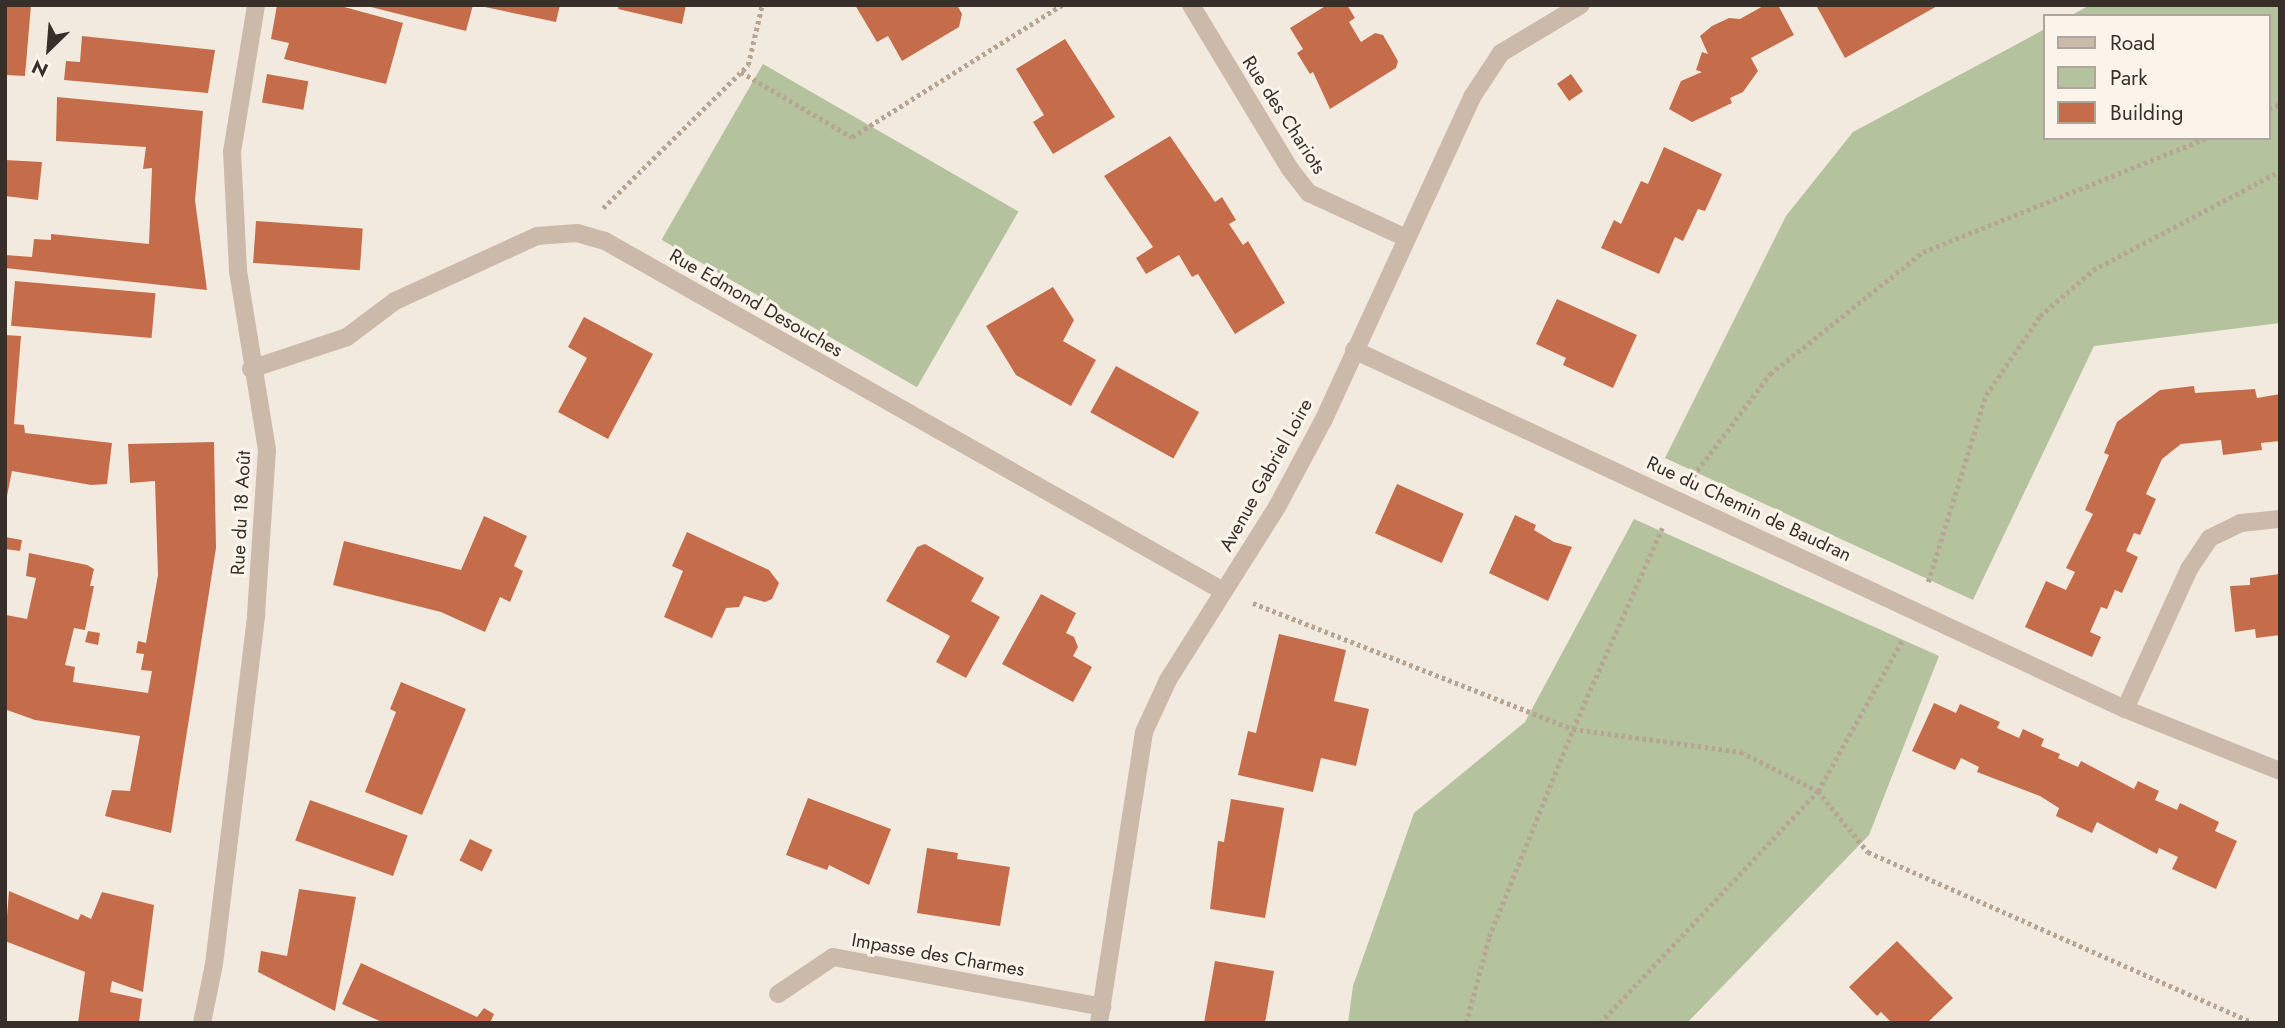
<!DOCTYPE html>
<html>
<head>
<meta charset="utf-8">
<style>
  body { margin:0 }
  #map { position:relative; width:2285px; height:1028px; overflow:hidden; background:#f3eadf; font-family:Jost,sans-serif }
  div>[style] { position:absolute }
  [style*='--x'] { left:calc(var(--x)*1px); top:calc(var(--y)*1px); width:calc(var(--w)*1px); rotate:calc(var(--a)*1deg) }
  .green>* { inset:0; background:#b5c29e; transform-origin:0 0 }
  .building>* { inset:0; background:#c56d4a; transform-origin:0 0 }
  .path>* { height:4.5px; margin-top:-2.25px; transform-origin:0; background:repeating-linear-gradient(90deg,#b7a594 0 3.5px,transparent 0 7px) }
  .minor>* { height:18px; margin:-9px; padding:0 9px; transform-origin:9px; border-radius:9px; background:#cbbaaa }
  span { translate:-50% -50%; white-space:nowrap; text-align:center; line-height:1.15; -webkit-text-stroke:6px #faf4eb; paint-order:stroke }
  .street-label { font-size:19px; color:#392f2a }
  .frame { position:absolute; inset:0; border:7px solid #392f2a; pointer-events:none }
  .legend { position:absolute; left:2043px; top:14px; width:228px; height:126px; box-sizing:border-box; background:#faf4eb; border:2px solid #ada59e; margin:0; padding:9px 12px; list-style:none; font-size:21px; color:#392f2a }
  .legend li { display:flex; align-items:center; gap:14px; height:35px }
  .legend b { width:35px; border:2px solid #ada59e }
  .north { position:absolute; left:14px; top:14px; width:70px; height:70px; -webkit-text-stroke:5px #faf4eb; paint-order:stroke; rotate:205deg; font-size:19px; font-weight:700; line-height:28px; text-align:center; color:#392f2a }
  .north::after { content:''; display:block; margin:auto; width:24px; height:32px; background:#392f2a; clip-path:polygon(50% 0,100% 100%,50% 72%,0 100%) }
</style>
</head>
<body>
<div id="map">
  <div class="green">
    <div style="clip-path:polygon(2090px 5px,2280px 5px,2280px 323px,2094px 346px,1973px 600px,1665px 458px,1786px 216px,1853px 132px,2045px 29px,2045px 138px,2269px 138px,2269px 16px,2070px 16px)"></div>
    <div style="left:763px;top:64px;width:295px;height:203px;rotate:30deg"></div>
    <div style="clip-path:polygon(1634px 519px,1939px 656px,1869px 835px,1687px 1023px,1348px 1023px,1353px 986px,1414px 813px,1525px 722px)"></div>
  </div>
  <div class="building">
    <div style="clip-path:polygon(5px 5px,31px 5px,25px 76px,5px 75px)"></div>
    <div style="clip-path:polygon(277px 5px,337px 5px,403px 23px,386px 84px,284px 59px,289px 43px,271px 39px)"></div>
    <div style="clip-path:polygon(363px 5px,473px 5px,466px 31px)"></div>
    <div style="clip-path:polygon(490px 5px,560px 5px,556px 22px,480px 6px)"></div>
    <div style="clip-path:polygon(619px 5px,686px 5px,682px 24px,618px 9px)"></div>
    <div style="clip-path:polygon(855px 5px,957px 5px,962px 14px,959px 27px,902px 61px,888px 36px,877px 42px)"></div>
    <div style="clip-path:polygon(1327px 5px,1347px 5px,1355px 18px,1349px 22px,1361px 42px,1375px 33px,1383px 35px,1398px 61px,1396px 68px,1330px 109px,1313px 72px,1310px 74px,1297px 53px,1303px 49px,1290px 28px)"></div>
    <div style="clip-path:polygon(1765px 5px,1778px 5px,1794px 35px,1751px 58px,1758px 71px,1743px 92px,1730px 98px,1732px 103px,1692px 122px,1669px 109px,1681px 81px,1702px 72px,1696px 70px,1702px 52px,1708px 54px,1700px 36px,1712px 26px,1729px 18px,1740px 19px)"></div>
    <div style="clip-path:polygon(1816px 5px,1939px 5px,1845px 58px)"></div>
    <div style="clip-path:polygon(82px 36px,215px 50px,208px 93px,64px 80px,66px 61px,80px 62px)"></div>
    <div style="clip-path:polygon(1065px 39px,1115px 117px,1053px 154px,1033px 122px,1044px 115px,1016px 69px)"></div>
    <div style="left:267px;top:74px;width:42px;height:29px;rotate:10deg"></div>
    <div style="left:1571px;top:74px;width:21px;height:17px;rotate:55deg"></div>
    <div style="clip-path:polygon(57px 97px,203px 111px,195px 200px,207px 290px,5px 268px,5px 255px,32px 257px,34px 239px,51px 240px,51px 234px,149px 244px,152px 168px,143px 169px,146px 147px,56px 141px)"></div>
    <div style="clip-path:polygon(1170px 136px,1215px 202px,1222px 197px,1236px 220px,1229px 224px,1243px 245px,1248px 241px,1285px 303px,1235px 334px,1198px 274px,1192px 277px,1179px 255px,1146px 274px,1136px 258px,1153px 247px,1104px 176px)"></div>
    <div style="clip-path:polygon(1664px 147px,1722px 174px,1705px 211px,1698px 209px,1683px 241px,1675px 237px,1659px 274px,1601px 248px,1614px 220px,1621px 224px,1641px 181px,1648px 184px)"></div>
    <div style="clip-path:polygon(5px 160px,42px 162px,38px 200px,5px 196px)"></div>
    <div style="left:256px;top:221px;width:107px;height:42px;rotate:4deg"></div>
    <div style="left:15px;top:281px;width:141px;height:45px;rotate:5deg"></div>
    <div style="clip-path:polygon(1053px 287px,1074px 320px,1063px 341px,1096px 360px,1071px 406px,1016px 375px,986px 326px)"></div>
    <div style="clip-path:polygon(1557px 299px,1637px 335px,1613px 388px,1563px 365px,1566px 358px,1536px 344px)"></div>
    <div style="clip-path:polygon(584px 317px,653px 354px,608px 439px,558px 412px,587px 358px,568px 347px)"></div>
    <div style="clip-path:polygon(5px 335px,21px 336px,14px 424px,24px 425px,25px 433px,112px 443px,107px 484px,91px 485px,12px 471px,5px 506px)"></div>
    <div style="left:1116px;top:366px;width:95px;height:53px;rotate:29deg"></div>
    <div style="clip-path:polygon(2194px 386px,2195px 393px,2255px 389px,2257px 398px,2280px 394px,2280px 441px,2261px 443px,2262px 450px,2223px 455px,2221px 440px,2181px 444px,2162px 459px,2146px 494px,2156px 499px,2140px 535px,2134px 533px,2126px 551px,2138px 557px,2122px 593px,2115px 590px,2107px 609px,2101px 607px,2090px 632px,2101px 637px,2092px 657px,2025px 627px,2046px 581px,2066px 590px,2075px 572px,2066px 568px,2093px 514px,2085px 510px,2109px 455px,2104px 453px,2117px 422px,2160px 390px)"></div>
    <div style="clip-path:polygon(214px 442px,216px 548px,171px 833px,105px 816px,112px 790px,130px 791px,140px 736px,35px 720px,7px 710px,5px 714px,5px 620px,6px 615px,27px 619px,36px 578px,26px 576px,29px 553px,87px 565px,94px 569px,90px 586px,94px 586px,85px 630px,74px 628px,65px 665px,75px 667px,73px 682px,148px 693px,152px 671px,141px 670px,144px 654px,136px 653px,138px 641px,146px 643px,158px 575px,155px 481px,130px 483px,128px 444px)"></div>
    <div style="left:1397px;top:484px;width:73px;height:54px;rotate:24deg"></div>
    <div style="clip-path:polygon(1515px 515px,1536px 525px,1534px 530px,1554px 542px,1572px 547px,1548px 601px,1489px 573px)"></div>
    <div style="clip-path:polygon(484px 516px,527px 536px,514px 566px,523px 571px,510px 602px,500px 597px,485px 632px,441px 612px,333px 585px,344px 541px,461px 570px)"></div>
    <div style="clip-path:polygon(687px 532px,769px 570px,779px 583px,772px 599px,765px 602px,744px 596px,739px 607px,726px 608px,712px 638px,664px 617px,683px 571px,672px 566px)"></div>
    <div style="clip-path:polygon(5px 537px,22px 540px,20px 551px,5px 549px)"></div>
    <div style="clip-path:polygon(925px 544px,984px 578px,971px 601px,1000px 617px,966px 678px,936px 662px,950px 636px,886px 601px,917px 547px)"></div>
    <div style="clip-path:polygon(2280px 574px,2280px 635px,2256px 638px,2255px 629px,2235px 632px,2230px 586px,2250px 585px,2250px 578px)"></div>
    <div style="clip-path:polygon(1041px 594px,1076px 613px,1066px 633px,1074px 637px,1078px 647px,1073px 656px,1092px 667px,1073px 702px,1002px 664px)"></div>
    <div style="clip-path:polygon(88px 631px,100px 633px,98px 645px,85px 642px)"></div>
    <div style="clip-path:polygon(1279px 634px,1346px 650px,1334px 701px,1369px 709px,1356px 766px,1321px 758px,1313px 792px,1238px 775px,1248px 731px,1256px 733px)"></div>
    <div style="clip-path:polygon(401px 682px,466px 709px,422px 815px,365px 792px,396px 712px,390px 709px)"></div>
    <div style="clip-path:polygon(1934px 703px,1956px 713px,1960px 704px,2000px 722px,1997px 728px,2019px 738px,2023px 729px,2044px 739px,2041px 746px,2060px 754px,2058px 758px,2078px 767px,2081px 761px,2134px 789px,2138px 781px,2159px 791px,2155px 800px,2177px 810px,2180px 803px,2219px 822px,2215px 831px,2237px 841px,2216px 889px,2172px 869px,2178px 857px,2159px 848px,2157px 854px,2097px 822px,2092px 833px,2056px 816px,2059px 808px,2040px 796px,1977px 772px,1979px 767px,1961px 758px,1955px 770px,1912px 751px)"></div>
    <div style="clip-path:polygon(808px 798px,891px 829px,869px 885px,829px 865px,827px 870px,786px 855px)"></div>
    <div style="clip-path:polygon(1231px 799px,1284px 808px,1265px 918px,1210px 909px,1218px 841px,1224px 842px)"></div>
    <div style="left:310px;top:800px;width:104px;height:43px;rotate:20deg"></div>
    <div style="left:470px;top:839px;width:25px;height:24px;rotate:26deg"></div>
    <div style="clip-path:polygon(927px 848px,958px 853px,957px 859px,1010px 867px,1000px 926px,917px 913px)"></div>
    <div style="clip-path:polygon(299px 889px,356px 897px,335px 1011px,258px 972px,261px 951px,287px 956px)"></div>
    <div style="clip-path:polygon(9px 891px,78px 920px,81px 914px,91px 919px,102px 892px,154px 905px,143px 992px,112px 981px,110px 992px,142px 999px,139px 1023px,78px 1023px,85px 972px,5px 941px)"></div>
    <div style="clip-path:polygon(1897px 941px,1953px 998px,1927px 1023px,1892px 1023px,1881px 1012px,1877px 1016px,1849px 987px)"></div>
    <div style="clip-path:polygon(1215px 961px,1274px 971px,1265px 1023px,1204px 1023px)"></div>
    <div style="clip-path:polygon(361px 963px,477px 1017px,484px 1008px,494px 1014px,490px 1023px,384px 1023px,342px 1004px)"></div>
  </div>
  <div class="path">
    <div style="--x:741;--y:72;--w:129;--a:30.4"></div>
    <div style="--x:852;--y:137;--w:248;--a:-32.2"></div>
    <div style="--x:2269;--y:109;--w:12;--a:-24"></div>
    <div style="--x:603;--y:208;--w:204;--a:-44.6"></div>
    <div style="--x:748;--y:65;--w:62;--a:-76.9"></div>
    <div style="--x:1693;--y:476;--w:128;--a:-53"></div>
    <div style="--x:1770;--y:374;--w:196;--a:-38.6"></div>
    <div style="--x:1923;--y:252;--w:306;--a:-21.9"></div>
    <div style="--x:1928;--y:582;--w:196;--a:-72.8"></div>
    <div style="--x:1986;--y:395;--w:96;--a:-55.6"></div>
    <div style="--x:2040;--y:316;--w:70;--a:-41"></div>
    <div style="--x:2093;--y:270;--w:212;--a:-27.9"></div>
    <div style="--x:1253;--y:603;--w:344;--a:21.5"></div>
    <div style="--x:1573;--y:729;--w:170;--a:7.8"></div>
    <div style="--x:1741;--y:752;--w:86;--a:26.9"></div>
    <div style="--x:1818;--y:791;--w:79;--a:50.7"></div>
    <div style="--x:1868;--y:852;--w:421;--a:23.9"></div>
    <div style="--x:1466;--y:1023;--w:89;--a:-75"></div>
    <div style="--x:1489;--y:937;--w:224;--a:-68"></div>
    <div style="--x:1573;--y:729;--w:220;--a:-66.1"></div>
    <div style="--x:1600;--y:1023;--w:318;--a:-46.8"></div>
    <div style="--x:1818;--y:791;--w:172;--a:-60.8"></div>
  </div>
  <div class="minor">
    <div style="--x:1191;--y:5;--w:192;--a:58.9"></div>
    <div style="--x:1290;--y:169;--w:31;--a:52"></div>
    <div style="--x:1309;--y:193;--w:105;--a:24.9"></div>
    <div style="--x:1354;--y:350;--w:850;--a:24.97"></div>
    <div style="--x:2125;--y:709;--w:154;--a:-65.4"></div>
    <div style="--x:2189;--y:569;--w:37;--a:-56"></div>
    <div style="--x:2210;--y:538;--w:34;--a:-26"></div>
    <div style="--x:2241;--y:523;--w:39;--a:-6"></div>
    <div style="--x:251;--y:369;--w:101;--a:-18.4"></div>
    <div style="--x:347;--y:337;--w:60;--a:-36.9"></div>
    <div style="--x:395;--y:301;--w:156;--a:-24.6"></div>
    <div style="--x:537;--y:236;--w:40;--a:-4.3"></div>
    <div style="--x:577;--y:233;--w:29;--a:16"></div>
    <div style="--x:605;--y:241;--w:710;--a:29.52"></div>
    <div style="--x:2125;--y:709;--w:167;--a:21.8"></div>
    <div style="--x:778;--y:994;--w:66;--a:-33.9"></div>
    <div style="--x:833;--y:957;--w:274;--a:10.5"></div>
    <div style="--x:202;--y:1023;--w:60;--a:-78.5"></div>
    <div style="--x:214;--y:964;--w:352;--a:-83.1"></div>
    <div style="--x:256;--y:615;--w:165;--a:-86.2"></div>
    <div style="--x:267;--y:450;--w:182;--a:-99.2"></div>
    <div style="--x:238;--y:270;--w:118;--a:-92.9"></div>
    <div style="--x:232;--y:152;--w:149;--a:-80.7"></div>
    <div style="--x:1099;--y:1023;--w:294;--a:-81.2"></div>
    <div style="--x:1144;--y:732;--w:57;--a:-65.2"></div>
    <div style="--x:1168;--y:680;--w:204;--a:-57.8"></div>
    <div style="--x:1277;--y:507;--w:100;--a:-61.9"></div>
    <div style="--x:1324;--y:419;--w:354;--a:-65.3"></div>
    <div style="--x:1472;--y:97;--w:53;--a:-56.6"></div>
    <div style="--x:1501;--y:53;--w:93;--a:-31"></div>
  </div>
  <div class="street-label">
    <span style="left:1284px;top:115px;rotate:57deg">Rue des Chariots</span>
    <span style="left:756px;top:303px;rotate:30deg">Rue Edmond Desouches</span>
    <span style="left:1266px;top:475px;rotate:-61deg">Avenue Gabriel Loire</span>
    <span style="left:1749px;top:509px;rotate:25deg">Rue du Chemin de Baudran</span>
    <span style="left:241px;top:513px;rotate:-87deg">Rue du 18 Août</span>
    <span style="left:938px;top:955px;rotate:10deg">Impasse des Charmes</span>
  </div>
  <div class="frame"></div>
  <ul class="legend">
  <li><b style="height:9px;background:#cbbaaa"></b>Road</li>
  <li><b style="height:19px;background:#b5c29e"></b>Park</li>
  <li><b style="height:19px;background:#c56d4a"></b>Building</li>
  </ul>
  <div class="north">N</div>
</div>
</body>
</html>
